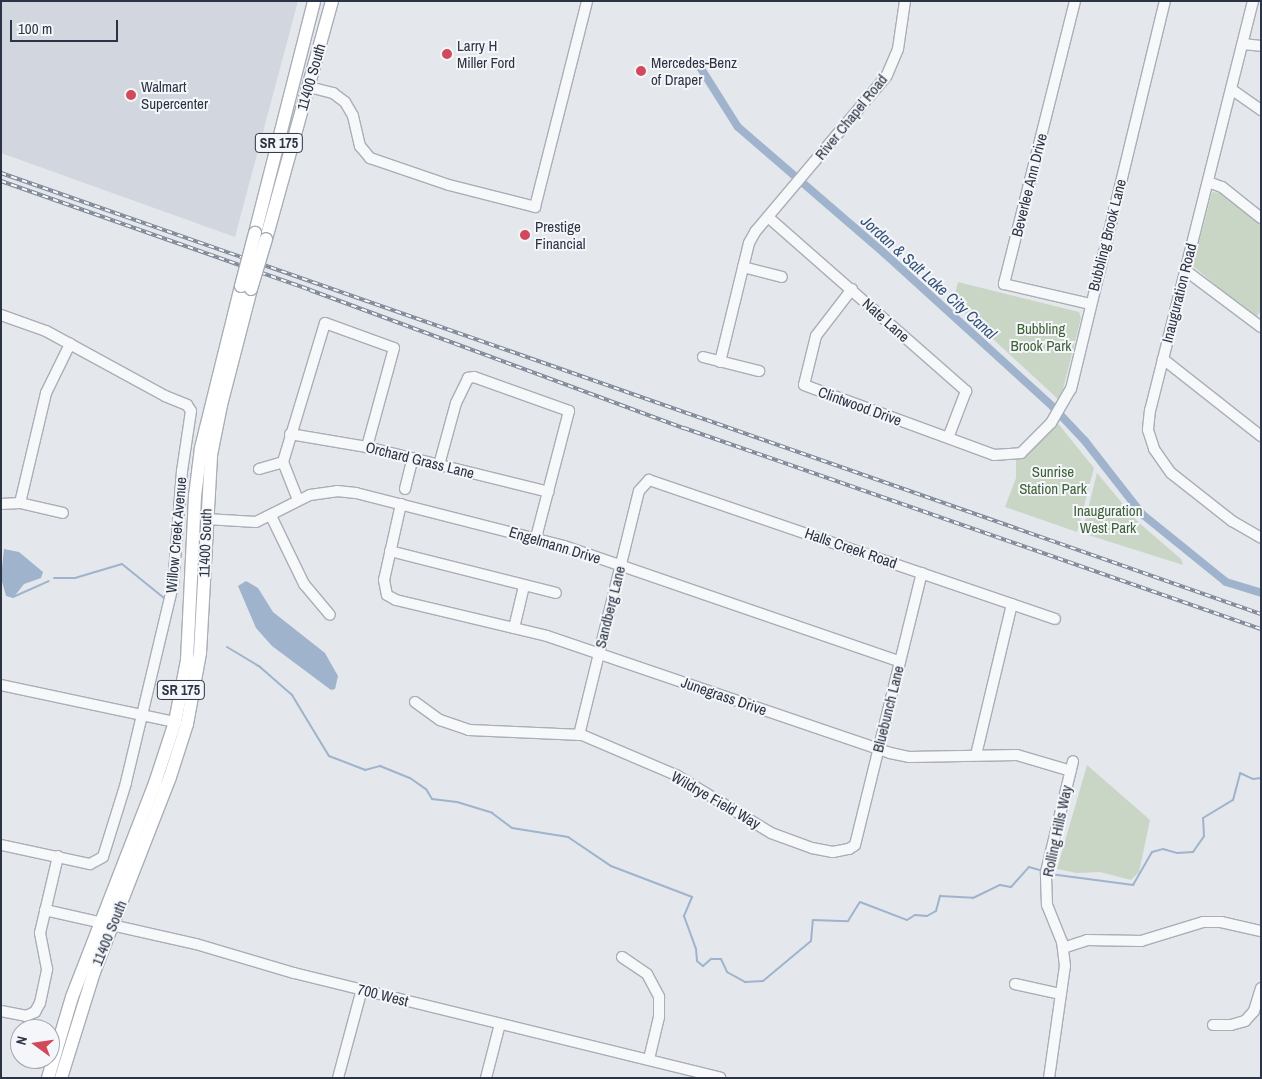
<!DOCTYPE html>
<html>
<head>
<meta charset="utf-8">
<style>
  body { margin:0 }
  #map { position:relative; width:1262px; height:1079px; overflow:hidden; background:#e4e7ec; font-family:"Archivo Narrow",sans-serif }
  div>[style] { position:absolute }
  [style*='--x'] { left:calc(var(--x)*1px); top:calc(var(--y)*1px); width:calc(var(--w)*1px); rotate:calc(var(--a)*1deg) }
  .built>* { inset:0; background:#d2d6de }
  .green>* { inset:0; background:#c9d6c5 }
  .water>* { inset:0; background:#9fb4cc }
  .stream>* { height:2px; margin:-1px; padding:0 1px; transform-origin:1px; border-radius:1px; background:#9fb4cc }
  .canal>* { height:8px; margin:-4px; padding:0 4px; transform-origin:4px; border-radius:4px; background:#9fb4cc }
  .roads { filter:drop-shadow(1px 0 #a9aeb7) drop-shadow(-1px 0 #a9aeb7) drop-shadow(0 1px #a9aeb7) drop-shadow(0 -1px #a9aeb7) }
  .minor>* { height:10px; margin:-5px; padding:0 5px; transform-origin:5px; border-radius:5px; background:#f7f8fa }
  .major>* { height:12px; margin:-6px; padding:0 6px; transform-origin:6px; border-radius:6px; background:#fff }
  .rail>* { height:4px; margin-top:-2px; transform-origin:0; background:repeating-linear-gradient(90deg,#f4f6f9 0 5.5px,#7d8696 0 11px); box-sizing:border-box; border-block:1px solid #7d8696 }
  .bridges { filter:drop-shadow(1px 0 #a3abb8) drop-shadow(-1px 0 #a3abb8) drop-shadow(0 1px #a3abb8) drop-shadow(0 -1px #a3abb8) }
  .major-bridge>* { height:12px; margin:-6px; padding:0 6px; transform-origin:6px; border-radius:6px; background:#fff }
  .dots>* { width:14px; height:14px; translate:-50% -50%; box-sizing:border-box; border:2px solid #f4f6f9; border-radius:50% }
  span { translate:-50% -50%; white-space:nowrap; text-align:center; line-height:1.15; -webkit-text-stroke:4px #f4f6f9; paint-order:stroke }
  .shield-label span { padding:1px 4px; background:#f4f6f9; border:1px solid; border-radius:4px; -webkit-text-stroke-width:0 }
  .shield-label { font-size:14px; color:#2b3445; font-weight:700 }
  .poi-label { font-size:15px; color:#2b3445 }
  .left { translate:0 -50%; text-align:left }
  .street-label { font-size:15px; color:#2b3445 }
  .park-label { font-size:15px; color:#3f6138 }
  .water-label { font-size:16px; color:#34527a; font-style:italic }
  .frame { position:absolute; inset:0; border:2px solid #2b3445; pointer-events:none }
  .north { position:absolute; left:10px; top:1019px; width:50px; height:50px; box-sizing:border-box; background:#f4f6f9; border:1px solid #a4a8b1; border-radius:50%; rotate:284deg; font-size:14px; font-weight:700; line-height:20px; text-align:center; color:#2b3445 }
  .north::after { content:''; display:block; margin:auto; width:18px; height:22px; background:#d1495b; clip-path:polygon(50% 0,100% 100%,50% 72%,0 100%) }
  .scale { position:absolute; left:10px; top:20px; width:108px; height:22px; box-sizing:border-box; border:2px solid #2b3445; border-top:0; padding-left:6px; font-size:15px; line-height:18px; white-space:nowrap; color:#2b3445; -webkit-text-stroke:4px #f4f6f9; paint-order:stroke }
</style>
</head>
<body>
<div id="map">
  <div class="built">
    <div style="clip-path:polygon(1px 1px,298px 1px,235px 237px,1px 153px)"></div>
  </div>
  <div class="green">
    <div style="clip-path:polygon(1212px 192px,1221px 193px,1261px 224px,1261px 311px,1255px 318px,1193px 266px)"></div>
    <div style="clip-path:polygon(958px 282px,1079px 312px,1081px 318px,1060px 401px,953px 302px)"></div>
    <div style="clip-path:polygon(1056px 421px,1094px 468px,1077px 532px,1005px 507px,1016px 478px,1016px 459px)"></div>
    <div style="clip-path:polygon(1097px 473px,1138px 522px,1181px 559px,1183px 565px,1082px 533px)"></div>
    <div style="clip-path:polygon(1087px 765px,1150px 820px,1139px 872px,1131px 880px,1100px 872px,1077px 873px,1057px 869px)"></div>
  </div>
  <div class="water">
    <div style="clip-path:polygon(4px 549px,19px 552px,43px 572px,41px 578px,24px 584px,13px 598px,6px 596px,1px 578px)"></div>
    <div style="clip-path:polygon(246px 581px,258px 588px,273px 612px,325px 653px,338px 676px,335px 689px,331px 690px,272px 646px,256px 628px,238px 586px)"></div>
  </div>
  <div class="stream">
    <div style="--x:54;--y:578;--w:21;--a:0"></div>
    <div style="--x:75;--y:578;--w:49;--a:-16.6"></div>
    <div style="--x:122;--y:564;--w:54;--a:39"></div>
    <div style="--x:13;--y:597;--w:39;--a:-24"></div>
    <div style="--x:227;--y:647;--w:39;--a:31"></div>
    <div style="--x:260;--y:667;--w:43;--a:41.2"></div>
    <div style="--x:292;--y:695;--w:71;--a:58.8"></div>
    <div style="--x:329;--y:756;--w:39;--a:21"></div>
    <div style="--x:365;--y:770;--w:16;--a:-15"></div>
    <div style="--x:380;--y:766;--w:32;--a:22"></div>
    <div style="--x:410;--y:778;--w:19;--a:35"></div>
    <div style="--x:426;--y:789;--w:12;--a:59"></div>
    <div style="--x:432;--y:799;--w:25;--a:7"></div>
    <div style="--x:457;--y:802;--w:37;--a:17"></div>
    <div style="--x:492;--y:813;--w:25;--a:37"></div>
    <div style="--x:512;--y:828;--w:57;--a:9.1"></div>
    <div style="--x:568;--y:837;--w:52;--a:34"></div>
    <div style="--x:611;--y:866;--w:87;--a:20.9"></div>
    <div style="--x:692;--y:897;--w:21;--a:113"></div>
    <div style="--x:684;--y:916;--w:35;--a:70"></div>
    <div style="--x:696;--y:949;--w:12;--a:85"></div>
    <div style="--x:697;--y:961;--w:8;--a:40"></div>
    <div style="--x:703;--y:966;--w:11;--a:-41"></div>
    <div style="--x:711;--y:959;--w:10;--a:0"></div>
    <div style="--x:721;--y:959;--w:14;--a:65"></div>
    <div style="--x:727;--y:972;--w:21;--a:29"></div>
    <div style="--x:745;--y:982;--w:18;--a:-3"></div>
    <div style="--x:763;--y:981;--w:62;--a:-39.8"></div>
    <div style="--x:811;--y:941;--w:21;--a:-85"></div>
    <div style="--x:813;--y:920;--w:35;--a:2"></div>
    <div style="--x:848;--y:921;--w:22;--a:-58"></div>
    <div style="--x:860;--y:902;--w:50;--a:21"></div>
    <div style="--x:907;--y:920;--w:9;--a:-32"></div>
    <div style="--x:915;--y:915;--w:12;--a:5"></div>
    <div style="--x:927;--y:916;--w:10;--a:-29"></div>
    <div style="--x:936;--y:911;--w:16;--a:-75"></div>
    <div style="--x:940;--y:896;--w:33;--a:3"></div>
    <div style="--x:973;--y:898;--w:30;--a:-26"></div>
    <div style="--x:1000;--y:885;--w:11;--a:10"></div>
    <div style="--x:1011;--y:887;--w:27;--a:-48"></div>
    <div style="--x:1029;--y:867;--w:15;--a:16"></div>
    <div style="--x:1050;--y:874;--w:84;--a:7.5"></div>
    <div style="--x:1133;--y:885;--w:38;--a:-60"></div>
    <div style="--x:1152;--y:852;--w:11;--a:-15"></div>
    <div style="--x:1163;--y:849;--w:15;--a:16"></div>
    <div style="--x:1177;--y:853;--w:16;--a:-4"></div>
    <div style="--x:1193;--y:852;--w:19;--a:-55"></div>
    <div style="--x:1204;--y:836;--w:18;--a:-93"></div>
    <div style="--x:1203;--y:818;--w:35;--a:-31"></div>
    <div style="--x:1233;--y:800;--w:28;--a:-75"></div>
    <div style="--x:1240;--y:773;--w:14;--a:25"></div>
    <div style="--x:1253;--y:779;--w:8;--a:-7"></div>
  </div>
  <div class="canal">
    <div style="--x:700;--y:67;--w:71;--a:57.7"></div>
    <div style="--x:738;--y:127;--w:193;--a:40.8"></div>
    <div style="--x:884;--y:253;--w:229;--a:42.3"></div>
    <div style="--x:1053;--y:407;--w:47;--a:46.7"></div>
    <div style="--x:1085;--y:441;--w:93;--a:52"></div>
    <div style="--x:1142;--y:514;--w:108;--a:39"></div>
    <div style="--x:1226;--y:582;--w:37;--a:17"></div>
  </div>
  <div class="roads">
    <div class="minor">
      <div style="--x:1075;--y:1;--w:292;--a:104.1"></div>
      <div style="--x:1004;--y:284;--w:88;--a:13.1"></div>
      <div style="--x:1253;--y:1;--w:422;--a:104.1"></div>
      <div style="--x:1150;--y:410;--w:20;--a:96"></div>
      <div style="--x:1148;--y:430;--w:20;--a:72"></div>
      <div style="--x:1154;--y:449;--w:29;--a:55"></div>
      <div style="--x:1171;--y:473;--w:78;--a:38.2"></div>
      <div style="--x:1232;--y:521;--w:34;--a:30"></div>
      <div style="--x:1243;--y:44;--w:18;--a:6"></div>
      <div style="--x:309;--y:87;--w:25;--a:14"></div>
      <div style="--x:333;--y:93;--w:15;--a:37"></div>
      <div style="--x:345;--y:102;--w:16;--a:60"></div>
      <div style="--x:353;--y:116;--w:31;--a:77"></div>
      <div style="--x:360;--y:146;--w:16;--a:50"></div>
      <div style="--x:370;--y:158;--w:83;--a:18.9"></div>
      <div style="--x:449;--y:185;--w:89;--a:14.3"></div>
      <div style="--x:535;--y:207;--w:212;--a:-75.8"></div>
      <div style="--x:1231;--y:89;--w:37;--a:35"></div>
      <div style="--x:1208;--y:182;--w:15;--a:20"></div>
      <div style="--x:1222;--y:187;--w:50;--a:38.5"></div>
      <div style="--x:768;--y:217;--w:264;--a:41.3"></div>
      <div style="--x:966;--y:391;--w:50;--a:111"></div>
      <div style="--x:743;--y:267;--w:40;--a:14.4"></div>
      <div style="--x:1185;--y:270;--w:95;--a:36.9"></div>
      <div style="--x:852;--y:289;--w:59;--a:127.5"></div>
      <div style="--x:816;--y:336;--w:50;--a:103.8"></div>
      <div style="--x:804;--y:385;--w:202;--a:20.2"></div>
      <div style="--x:994;--y:455;--w:27;--a:-4"></div>
      <div style="--x:1021;--y:453;--w:42;--a:-45"></div>
      <div style="--x:1051;--y:423;--w:39;--a:-60"></div>
      <div style="--x:1071;--y:389;--w:399;--a:-76.4"></div>
      <div style="--x:1;--y:315;--w:48;--a:19.6"></div>
      <div style="--x:46;--y:331;--w:136;--a:28.6"></div>
      <div style="--x:165;--y:396;--w:24;--a:22"></div>
      <div style="--x:187;--y:405;--w:7;--a:56"></div>
      <div style="--x:191;--y:411;--w:61;--a:98.5"></div>
      <div style="--x:182;--y:471;--w:114;--a:94.5"></div>
      <div style="--x:173;--y:585;--w:204;--a:103.4"></div>
      <div style="--x:126;--y:783;--w:77;--a:107.3"></div>
      <div style="--x:103;--y:857;--w:15;--a:152"></div>
      <div style="--x:90;--y:864;--w:91;--a:-167.9"></div>
      <div style="--x:703;--y:357;--w:58;--a:14"></div>
      <div style="--x:1163;--y:359;--w:125;--a:38.2"></div>
      <div style="--x:720;--y:362;--w:122;--a:-76.3"></div>
      <div style="--x:749;--y:243;--w:13;--a:-61"></div>
      <div style="--x:755;--y:232;--w:205;--a:-49.9"></div>
      <div style="--x:887;--y:75;--w:28;--a:-67"></div>
      <div style="--x:898;--y:49;--w:49;--a:-81.7"></div>
      <div style="--x:290;--y:434;--w:78;--a:9.6"></div>
      <div style="--x:367;--y:447;--w:187;--a:13.9"></div>
      <div style="--x:439;--y:465;--w:64;--a:-74.7"></div>
      <div style="--x:456;--y:403;--w:28;--a:-64"></div>
      <div style="--x:468;--y:378;--w:6;--a:-9"></div>
      <div style="--x:474;--y:377;--w:101;--a:19.7"></div>
      <div style="--x:569;--y:411;--w:131;--a:104.6"></div>
      <div style="--x:259;--y:469;--w:25;--a:-16"></div>
      <div style="--x:405;--y:489;--w:32;--a:-76"></div>
      <div style="--x:298;--y:500;--w:41;--a:-111.5"></div>
      <div style="--x:283;--y:462;--w:145;--a:-73.2"></div>
      <div style="--x:325;--y:323;--w:73;--a:19.9"></div>
      <div style="--x:394;--y:348;--w:103;--a:105.3"></div>
      <div style="--x:20;--y:503;--w:113;--a:-76.7"></div>
      <div style="--x:46;--y:393;--w:55;--a:-63.9"></div>
      <div style="--x:1;--y:504;--w:19;--a:-3"></div>
      <div style="--x:20;--y:503;--w:44;--a:13.1"></div>
      <div style="--x:401;--y:504;--w:78;--a:102.6"></div>
      <div style="--x:384;--y:580;--w:15;--a:79"></div>
      <div style="--x:387;--y:595;--w:10;--a:29"></div>
      <div style="--x:396;--y:600;--w:155;--a:13.4"></div>
      <div style="--x:547;--y:636;--w:362;--a:18.8"></div>
      <div style="--x:890;--y:753;--w:19;--a:12"></div>
      <div style="--x:909;--y:757;--w:108;--a:-1.1"></div>
      <div style="--x:1017;--y:755;--w:56;--a:16.5"></div>
      <div style="--x:271;--y:516;--w:76;--a:64.1"></div>
      <div style="--x:304;--y:584;--w:40;--a:50"></div>
      <div style="--x:206;--y:519;--w:50;--a:3.4"></div>
      <div style="--x:256;--y:522;--w:60;--a:-26.6"></div>
      <div style="--x:310;--y:495;--w:27;--a:-8"></div>
      <div style="--x:337;--y:491;--w:19;--a:6"></div>
      <div style="--x:356;--y:493;--w:215;--a:14.3"></div>
      <div style="--x:564;--y:546;--w:355;--a:19"></div>
      <div style="--x:390;--y:551;--w:171;--a:14.2"></div>
      <div style="--x:514;--y:628;--w:43;--a:-76.6"></div>
      <div style="--x:1;--y:685;--w:178;--a:12"></div>
      <div style="--x:415;--y:702;--w:31;--a:36"></div>
      <div style="--x:440;--y:720;--w:31;--a:19"></div>
      <div style="--x:469;--y:730;--w:113;--a:2.5"></div>
      <div style="--x:582;--y:735;--w:102;--a:23.1"></div>
      <div style="--x:676;--y:775;--w:111;--a:31.4"></div>
      <div style="--x:771;--y:833;--w:44;--a:20.1"></div>
      <div style="--x:812;--y:848;--w:21;--a:11"></div>
      <div style="--x:833;--y:852;--w:16;--a:-11"></div>
      <div style="--x:849;--y:849;--w:7;--a:-34"></div>
      <div style="--x:855;--y:845;--w:280;--a:-76.2"></div>
      <div style="--x:579;--y:735;--w:251;--a:-76.2"></div>
      <div style="--x:639;--y:491;--w:15;--a:-48"></div>
      <div style="--x:649;--y:480;--w:429;--a:18.9"></div>
      <div style="--x:976;--y:755;--w:155;--a:-76.6"></div>
      <div style="--x:45;--y:910;--w:155;--a:12.7"></div>
      <div style="--x:196;--y:944;--w:102;--a:16.5"></div>
      <div style="--x:294;--y:973;--w:439;--a:13.8"></div>
      <div style="--x:1063;--y:948;--w:25;--a:-18"></div>
      <div style="--x:1087;--y:940;--w:54;--a:1.1"></div>
      <div style="--x:1141;--y:941;--w:65;--a:-17"></div>
      <div style="--x:1203;--y:922;--w:18;--a:0"></div>
      <div style="--x:1221;--y:922;--w:41;--a:12.7"></div>
      <div style="--x:622;--y:957;--w:30;--a:34"></div>
      <div style="--x:647;--y:974;--w:26;--a:62"></div>
      <div style="--x:659;--y:997;--w:20;--a:90"></div>
      <div style="--x:659;--y:1017;--w:43;--a:103.4"></div>
      <div style="--x:1015;--y:984;--w:47;--a:12.3"></div>
      <div style="--x:1;--y:1011;--w:25;--a:11"></div>
      <div style="--x:26;--y:1016;--w:10;--a:-24"></div>
      <div style="--x:35;--y:1012;--w:10;--a:-61"></div>
      <div style="--x:40;--y:1003;--w:35;--a:-78"></div>
      <div style="--x:47;--y:969;--w:37;--a:-101"></div>
      <div style="--x:40;--y:933;--w:79;--a:-76.8"></div>
      <div style="--x:1213;--y:1025;--w:18;--a:0"></div>
      <div style="--x:1231;--y:1025;--w:15;--a:-16"></div>
      <div style="--x:1245;--y:1021;--w:13;--a:-48"></div>
      <div style="--x:1254;--y:1011;--w:24;--a:-73"></div>
      <div style="--x:338;--y:1078;--w:92;--a:-74.9"></div>
      <div style="--x:486;--y:1078;--w:56;--a:-75.5"></div>
      <div style="--x:1049;--y:1078;--w:113;--a:-81.9"></div>
      <div style="--x:1065;--y:966;--w:24;--a:-97"></div>
      <div style="--x:1062;--y:942;--w:40;--a:-112"></div>
      <div style="--x:1047;--y:905;--w:33;--a:-92"></div>
      <div style="--x:1046;--y:872;--w:114;--a:-76.3"></div>
    </div>
    <div class="major">
      <div style="--x:255;--y:233;--w:239;--a:-75.7"></div>
      <div style="--x:266;--y:239;--w:247;--a:-74.5"></div>
      <div style="--x:48;--y:1078;--w:84;--a:-73.5"></div>
      <div style="--x:72;--y:997;--w:230;--a:-68.8"></div>
      <div style="--x:155;--y:783;--w:64;--a:-71.8"></div>
      <div style="--x:175;--y:722;--w:63;--a:-79"></div>
      <div style="--x:187;--y:660;--w:164;--a:-87.2"></div>
      <div style="--x:195;--y:496;--w:48;--a:-82.9"></div>
      <div style="--x:201;--y:448;--w:167;--a:-76.1"></div>
      <div style="--x:61;--y:1078;--w:111;--a:-72.7"></div>
      <div style="--x:94;--y:972;--w:209;--a:-68.7"></div>
      <div style="--x:170;--y:777;--w:56;--a:-72.2"></div>
      <div style="--x:187;--y:724;--w:72;--a:-79.6"></div>
      <div style="--x:200;--y:653;--w:198;--a:-86.8"></div>
      <div style="--x:211;--y:455;--w:51;--a:-78.7"></div>
      <div style="--x:221;--y:405;--w:120;--a:-75.5"></div>
    </div>
  </div>
  <div class="rail">
    <div style="--x:1;--y:173;--w:1335;--a:19.29"></div>
    <div style="--x:1;--y:181;--w:328;--a:19.4"></div>
    <div style="--x:310;--y:290;--w:399;--a:20.3"></div>
    <div style="--x:684;--y:428;--w:611;--a:19.21"></div>
  </div>
  <div class="bridges">
    <div class="major-bridge">
      <div style="--x:241;--y:286;--w:55;--a:-75.2"></div>
      <div style="--x:251;--y:289;--w:52;--a:-73.3"></div>
    </div>
  </div>
  <div class="dots">
    <div style="left:447px;top:54px;background:#d1495b"></div>
    <div style="left:641px;top:71px;background:#d1495b"></div>
    <div style="left:131px;top:95px;background:#d1495b"></div>
    <div style="left:525px;top:235px;background:#d1495b"></div>
  </div>
  <div class="shield-label">
    <span style="left:279px;top:143px">SR 175</span>
    <span style="left:181px;top:690px">SR 175</span>
  </div>
  <div class="poi-label">
    <span class="left" style="left:457px;top:54px">Larry H<br>Miller Ford</span>
    <span class="left" style="left:651px;top:71px">Mercedes-Benz<br>of Draper</span>
    <span class="left" style="left:141px;top:95px">Walmart<br>Supercenter</span>
    <span class="left" style="left:535px;top:235px">Prestige<br>Financial</span>
  </div>
  <div class="street-label">
    <span style="left:311px;top:77px;rotate:-74deg">11400 South</span>
    <span style="left:851px;top:117px;rotate:-51deg">River Chapel Road</span>
    <span style="left:1029px;top:185px;rotate:-76deg">Beverlee Ann Drive</span>
    <span style="left:1107px;top:235px;rotate:-76deg">Bubbling Brook Lane</span>
    <span style="left:1179px;top:293px;rotate:-76deg">Inauguration Road</span>
    <span style="left:886px;top:320px;rotate:42deg">Nate Lane</span>
    <span style="left:860px;top:406px;rotate:20deg">Clintwood Drive</span>
    <span style="left:420px;top:460px;rotate:14deg">Orchard Grass Lane</span>
    <span style="left:176px;top:535px;rotate:-85deg">Willow Creek Avenue</span>
    <span style="left:205px;top:543px;rotate:-88deg">11400 South</span>
    <span style="left:555px;top:545px;rotate:17deg">Engelmann Drive</span>
    <span style="left:851px;top:548px;rotate:19deg">Halls Creek Road</span>
    <span style="left:610px;top:607px;rotate:-76deg">Sandberg Lane</span>
    <span style="left:724px;top:696px;rotate:19deg">Junegrass Drive</span>
    <span style="left:888px;top:709px;rotate:-76deg">Bluebunch Lane</span>
    <span style="left:716px;top:800px;rotate:30deg">Wildrye Field Way</span>
    <span style="left:1057px;top:831px;rotate:-78deg">Rolling Hills Way</span>
    <span style="left:109px;top:933px;rotate:-68deg">11400 South</span>
    <span style="left:383px;top:995px;rotate:14deg">700 West</span>
  </div>
  <div class="park-label">
    <span style="left:1041px;top:337px">Bubbling<br>Brook Park</span>
    <span style="left:1053px;top:480px">Sunrise<br>Station Park</span>
    <span style="left:1108px;top:519px">Inauguration<br>West Park</span>
  </div>
  <div class="water-label">
    <span style="left:929px;top:277px;rotate:42deg">Jordan &amp; Salt Lake City Canal</span>
  </div>
  <div class="frame"></div>
  <div class="north">N</div>
  <div class="scale">100 m</div>
</div>
</body>
</html>
